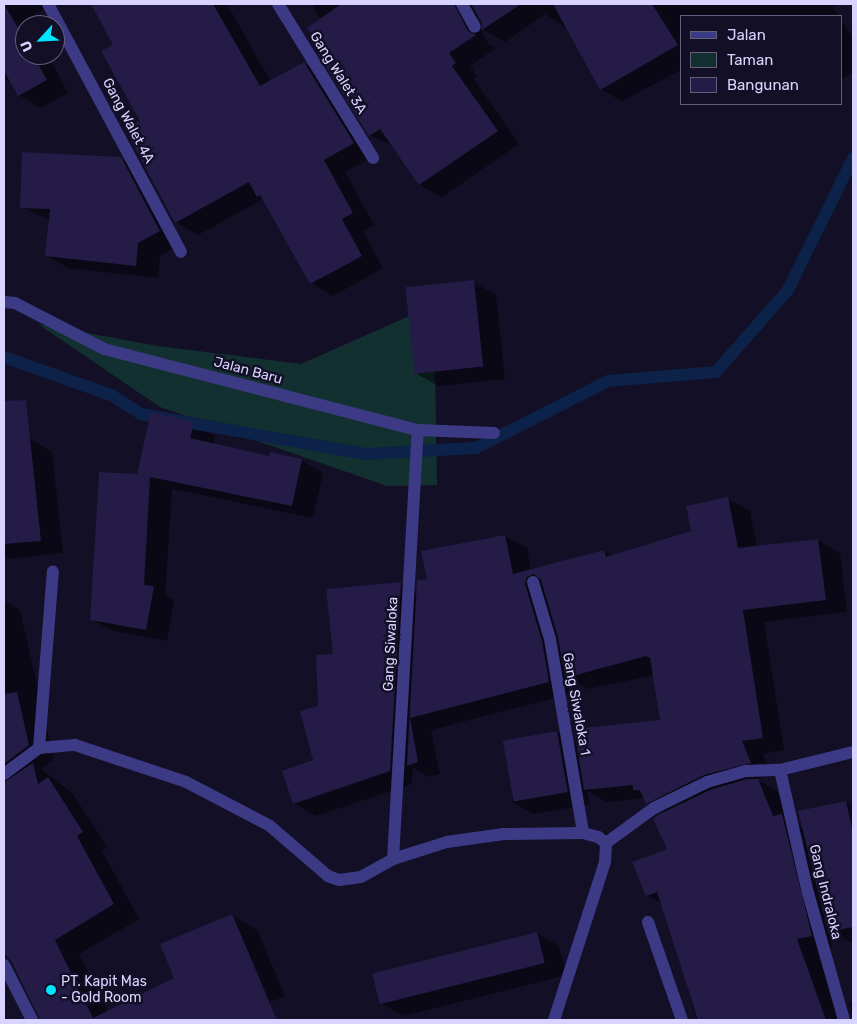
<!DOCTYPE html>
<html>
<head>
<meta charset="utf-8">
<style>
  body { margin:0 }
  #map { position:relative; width:857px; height:1024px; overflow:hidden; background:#130f26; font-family:Rubik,sans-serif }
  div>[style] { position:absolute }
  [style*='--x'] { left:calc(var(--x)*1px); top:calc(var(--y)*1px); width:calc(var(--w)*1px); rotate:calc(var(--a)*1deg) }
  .green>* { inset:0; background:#12302f }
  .shadow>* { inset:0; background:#0007 }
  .stream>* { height:12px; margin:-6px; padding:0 6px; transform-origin:6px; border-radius:6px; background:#0c2248 }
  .building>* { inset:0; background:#241b47; transform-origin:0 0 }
  .minor>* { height:12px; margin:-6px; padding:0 6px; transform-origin:6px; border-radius:6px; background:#3d3a85 }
  .dots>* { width:14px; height:14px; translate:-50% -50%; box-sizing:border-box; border:2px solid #130f26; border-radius:50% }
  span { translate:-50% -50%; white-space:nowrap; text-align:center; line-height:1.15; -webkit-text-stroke:5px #130f26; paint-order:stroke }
  .street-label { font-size:14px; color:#d9d4ff }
  .poi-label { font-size:14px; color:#d9d4ff }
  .left { translate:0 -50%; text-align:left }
  .frame { position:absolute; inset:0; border:5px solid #d9d4ff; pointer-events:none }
  .legend { position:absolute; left:680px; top:15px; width:162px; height:90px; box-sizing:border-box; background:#130f26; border:1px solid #625e7d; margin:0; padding:6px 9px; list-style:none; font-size:15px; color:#d9d4ff }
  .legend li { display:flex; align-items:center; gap:10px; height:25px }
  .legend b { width:25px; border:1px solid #625e7d }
  .north { position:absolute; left:15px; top:15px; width:50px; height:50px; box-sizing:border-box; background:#130f26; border:1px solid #625e7d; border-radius:50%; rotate:245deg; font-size:14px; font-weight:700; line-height:20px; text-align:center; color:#d9d4ff }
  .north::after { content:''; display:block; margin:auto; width:18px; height:22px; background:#00e5ff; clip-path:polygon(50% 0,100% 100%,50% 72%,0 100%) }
</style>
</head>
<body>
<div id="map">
  <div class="green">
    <div style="clip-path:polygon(434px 305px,437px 485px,387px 486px,160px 407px,38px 324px,158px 346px,301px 364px)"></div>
  </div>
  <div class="shadow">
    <div style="clip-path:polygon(4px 4px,54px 4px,28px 18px,32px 25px,25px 25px,25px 55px,48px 55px,68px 93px,40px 108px,19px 95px,11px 82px,4px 80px)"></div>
    <div style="clip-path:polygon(93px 4px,227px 4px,271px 82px,304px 63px,326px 76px,375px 156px,345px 172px,374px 225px,363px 231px,383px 268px,333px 296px,311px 283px,263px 199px,198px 235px,176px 222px,115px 45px)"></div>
    <div style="clip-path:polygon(312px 4px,839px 4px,833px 7px,839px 16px,681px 16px,681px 70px,622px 101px,600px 89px,569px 30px,545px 14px,505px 42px,483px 30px,479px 14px,476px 21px,489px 44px,496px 48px,470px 66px,477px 76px,473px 78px,519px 144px,442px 197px,420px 185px,393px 146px,370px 135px,325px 52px,321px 20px)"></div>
    <div style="clip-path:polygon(841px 19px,853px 38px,853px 72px,841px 80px)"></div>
    <div style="clip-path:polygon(120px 158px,143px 171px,182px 244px,160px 256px,158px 278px,68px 268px,46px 255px,50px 220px,21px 207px)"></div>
    <div style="clip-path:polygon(473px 282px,496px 295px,505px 379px,438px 386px,415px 373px)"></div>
    <div style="clip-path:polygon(193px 424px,215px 436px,213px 444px,270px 458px,301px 460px,323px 473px,313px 518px,172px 489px,165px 595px,174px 600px,167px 641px,113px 631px,91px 619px,138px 476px)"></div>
    <div style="clip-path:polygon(30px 439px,52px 452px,63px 553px,8px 559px,4px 556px,4px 442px)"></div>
    <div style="clip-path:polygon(728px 499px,750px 511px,757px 547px,818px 540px,840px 553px,847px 612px,764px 622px,784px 750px,763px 754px,772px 775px,756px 779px,778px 792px,790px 820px,803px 828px,846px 802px,853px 806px,853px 943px,828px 931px,832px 948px,817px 951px,840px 1013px,852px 1020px,697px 1020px,662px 904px,647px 895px,669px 850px,666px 814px,647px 803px,645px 798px,607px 802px,587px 791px,590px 804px,533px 814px,511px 801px,557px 732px,577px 744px,662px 721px,654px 675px,588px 689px,568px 678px,570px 694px,431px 730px,440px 774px,429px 777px,413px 768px,412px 784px,316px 816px,294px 803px,314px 761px,319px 707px,335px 655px,401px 583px,418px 593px,429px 580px,505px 536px,527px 548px,531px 571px,604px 551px,613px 556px,692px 531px)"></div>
    <div style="clip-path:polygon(4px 600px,20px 610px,54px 760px,41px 769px,73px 794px,107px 847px,102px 851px,139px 919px,79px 954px,108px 1012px,175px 979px,232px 915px,257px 930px,285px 996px,228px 1020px,40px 1020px,4px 948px)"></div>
    <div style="clip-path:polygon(537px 933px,559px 946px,567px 975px,403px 1016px,381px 1003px)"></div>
    <div style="clip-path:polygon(853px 1001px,853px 1020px,849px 1003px)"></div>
  </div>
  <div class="stream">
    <div style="--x:4;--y:357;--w:114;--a:19.6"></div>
    <div style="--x:111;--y:395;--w:36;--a:32"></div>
    <div style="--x:141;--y:414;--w:229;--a:10.1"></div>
    <div style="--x:366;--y:454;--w:110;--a:-3.1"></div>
    <div style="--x:476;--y:448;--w:148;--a:-26.9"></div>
    <div style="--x:608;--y:381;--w:108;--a:-4.8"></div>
    <div style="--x:716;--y:372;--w:109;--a:-48.7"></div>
    <div style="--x:788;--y:290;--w:147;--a:-63.8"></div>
  </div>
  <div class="building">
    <div style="clip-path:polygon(4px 4px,25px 40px,25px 55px,33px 55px,47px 80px,18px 96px,4px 71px)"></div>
    <div style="clip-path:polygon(91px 4px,213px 4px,260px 86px,304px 62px,354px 143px,324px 160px,353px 213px,342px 219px,362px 256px,310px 284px,260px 195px,257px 197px,249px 182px,175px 223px,125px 129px,140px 121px,101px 51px,113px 45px)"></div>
    <div style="clip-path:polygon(341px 4px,454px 4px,468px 31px,476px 35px,449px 53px,456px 63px,452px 66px,498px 131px,419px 185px,380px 129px,369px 136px,318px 54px,323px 52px,307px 28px)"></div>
    <div style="clip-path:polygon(471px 4px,521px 4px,482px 30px,482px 23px)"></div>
    <div style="clip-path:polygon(553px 4px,652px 4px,678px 45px,600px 90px)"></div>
    <div style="clip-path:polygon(22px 152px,121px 157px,160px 231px,138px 243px,136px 266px,45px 256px,50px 209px,20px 208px)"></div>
    <div style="left:474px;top:280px;width:87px;height:69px;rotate:84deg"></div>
    <div style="clip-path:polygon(26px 400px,41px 541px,4px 544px,4px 401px)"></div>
    <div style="clip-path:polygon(151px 412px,194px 422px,190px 438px,269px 456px,270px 452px,302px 459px,292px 506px,150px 477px,144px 585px,154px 586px,146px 630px,90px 620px,99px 472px,137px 474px)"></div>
    <div style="clip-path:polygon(728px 497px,738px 548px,818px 539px,826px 600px,743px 610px,763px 738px,742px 741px,751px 763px,704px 775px,646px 804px,640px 790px,633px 790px,633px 785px,584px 790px,574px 729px,660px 720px,650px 658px,646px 656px,565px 678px,558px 637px,541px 580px,534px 574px,527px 577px,525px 584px,542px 641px,549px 682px,410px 718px,418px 762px,407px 766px,417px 580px,427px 579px,421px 551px,505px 535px,513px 574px,604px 550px,606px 557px,691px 531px,686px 506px)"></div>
    <div style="clip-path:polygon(401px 582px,390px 771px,293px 804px,282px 771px,313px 760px,300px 711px,318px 706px,316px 655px,333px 654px,326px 589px)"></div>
    <div style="clip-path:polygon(17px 692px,29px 745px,4px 764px,4px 694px)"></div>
    <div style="left:557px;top:731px;width:62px;height:55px;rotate:80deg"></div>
    <div style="clip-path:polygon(33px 763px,38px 784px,48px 777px,83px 832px,77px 836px,114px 904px,55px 940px,93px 1018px,174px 978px,160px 944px,232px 914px,277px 1020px,40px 1020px,11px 961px,4px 953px,4px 782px)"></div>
    <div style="clip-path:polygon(747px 779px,758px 779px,773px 816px,782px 814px,812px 936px,797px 939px,826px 1020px,698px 1020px,657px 892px,646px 896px,632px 862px,667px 849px,653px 819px,658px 815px,710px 790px)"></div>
    <div style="clip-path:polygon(846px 801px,853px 834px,853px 927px,828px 932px,798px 811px)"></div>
    <div style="left:537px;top:932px;width:32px;height:170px;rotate:76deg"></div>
  </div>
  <div class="minor">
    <div style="--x:48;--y:4;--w:281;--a:61.8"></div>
    <div style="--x:278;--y:4;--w:181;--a:58.3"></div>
    <div style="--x:462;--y:4;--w:26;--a:61"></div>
    <div style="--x:4;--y:302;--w:11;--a:5"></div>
    <div style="--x:15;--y:303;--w:100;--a:27.3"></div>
    <div style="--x:104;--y:349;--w:324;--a:14.5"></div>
    <div style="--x:418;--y:430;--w:76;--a:2.3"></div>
    <div style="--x:533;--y:582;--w:59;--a:73.4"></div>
    <div style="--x:550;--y:639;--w:197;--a:80.3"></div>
    <div style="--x:39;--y:748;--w:177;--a:-85.5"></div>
    <div style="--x:780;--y:770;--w:126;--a:77.2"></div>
    <div style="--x:808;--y:893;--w:132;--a:74.2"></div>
    <div style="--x:4;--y:774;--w:44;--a:-36.6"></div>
    <div style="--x:39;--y:748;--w:36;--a:-5"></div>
    <div style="--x:75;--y:745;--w:117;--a:18.4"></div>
    <div style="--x:186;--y:782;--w:95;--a:27.6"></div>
    <div style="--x:270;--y:826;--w:77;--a:40.8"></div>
    <div style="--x:328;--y:876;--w:12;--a:20"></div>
    <div style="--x:339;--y:880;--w:22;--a:-8"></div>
    <div style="--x:361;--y:877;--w:37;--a:-29"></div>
    <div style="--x:393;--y:859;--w:57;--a:-17.5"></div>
    <div style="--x:447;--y:842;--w:57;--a:-8.1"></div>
    <div style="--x:503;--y:834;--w:80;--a:-0.7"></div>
    <div style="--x:583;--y:833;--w:16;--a:15"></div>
    <div style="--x:598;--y:837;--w:10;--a:37"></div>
    <div style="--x:606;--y:843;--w:19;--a:93"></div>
    <div style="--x:605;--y:862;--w:166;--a:107.9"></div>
    <div style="--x:606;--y:843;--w:59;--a:-36.1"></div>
    <div style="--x:654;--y:808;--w:59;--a:-26.1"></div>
    <div style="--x:707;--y:782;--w:41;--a:-15.8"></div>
    <div style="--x:746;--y:771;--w:34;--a:-2"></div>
    <div style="--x:780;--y:770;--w:75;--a:-13.9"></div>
    <div style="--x:393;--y:859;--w:430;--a:-86.7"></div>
    <div style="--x:648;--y:922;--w:104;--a:70.9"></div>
    <div style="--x:4;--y:965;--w:62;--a:63"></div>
  </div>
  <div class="dots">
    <div style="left:51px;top:990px;background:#00e5ff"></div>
  </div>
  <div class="street-label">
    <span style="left:338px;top:73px;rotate:58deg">Gang Walet 3A</span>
    <span style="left:128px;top:121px;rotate:62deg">Gang Walet 4A</span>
    <span style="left:248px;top:371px;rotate:15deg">Jalan Baru</span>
    <span style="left:391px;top:644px;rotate:-87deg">Gang Siwaloka</span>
    <span style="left:576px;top:704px;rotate:80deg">Gang Siwaloka 1</span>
    <span style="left:825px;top:892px;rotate:76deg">Gang Indraloka</span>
  </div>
  <div class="poi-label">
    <span class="left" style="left:61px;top:990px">PT. Kapit Mas<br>- Gold Room</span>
  </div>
  <div class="frame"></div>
  <ul class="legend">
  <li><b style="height:6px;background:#3d3a85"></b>Jalan</li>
  <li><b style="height:14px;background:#12302f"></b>Taman</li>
  <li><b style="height:14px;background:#241b47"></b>Bangunan</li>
  </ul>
  <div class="north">U</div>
</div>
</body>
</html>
